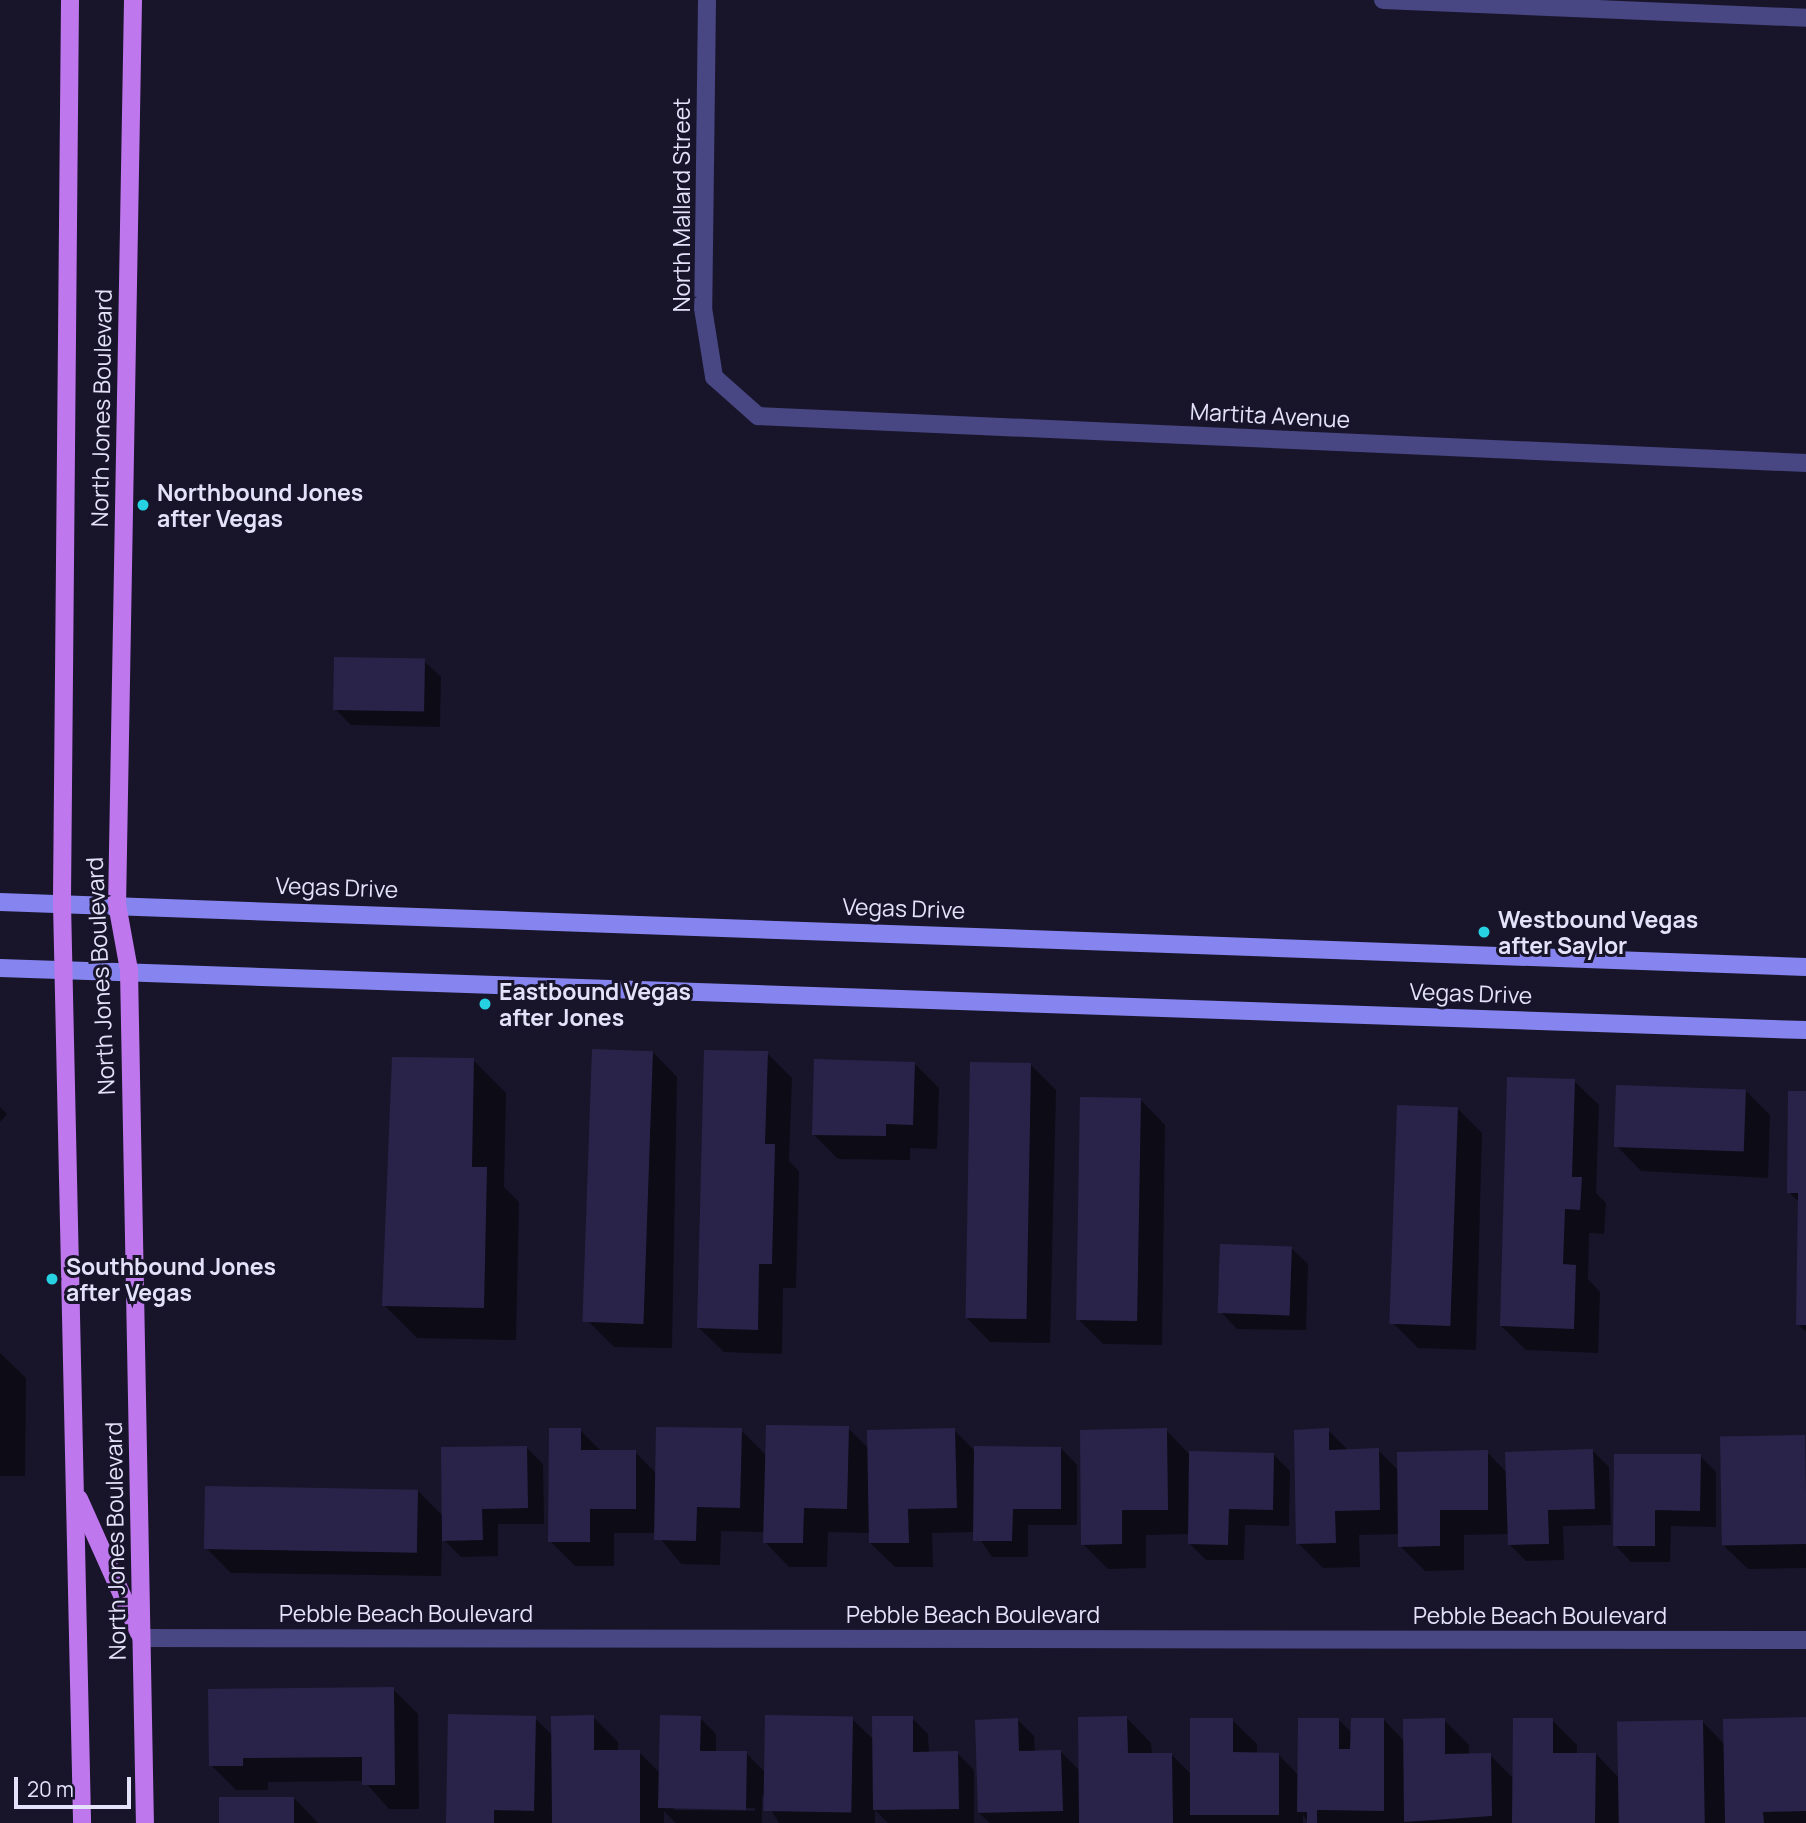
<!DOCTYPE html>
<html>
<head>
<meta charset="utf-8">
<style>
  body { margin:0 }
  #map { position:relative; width:1806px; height:1823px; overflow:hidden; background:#18152a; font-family:Manrope,sans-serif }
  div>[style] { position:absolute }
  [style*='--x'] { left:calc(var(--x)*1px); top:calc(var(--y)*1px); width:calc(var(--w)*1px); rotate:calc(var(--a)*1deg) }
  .shadow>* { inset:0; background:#0007 }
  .building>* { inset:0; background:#2a2349; transform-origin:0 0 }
  .minor>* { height:18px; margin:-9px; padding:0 9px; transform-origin:9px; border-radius:9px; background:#484683 }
  .secondary>* { height:18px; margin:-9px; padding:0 9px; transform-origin:9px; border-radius:9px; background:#8685ef }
  .primary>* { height:18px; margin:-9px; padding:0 9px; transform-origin:9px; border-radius:9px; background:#bf77ed }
  .dots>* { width:19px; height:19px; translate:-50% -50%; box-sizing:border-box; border:4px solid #18152a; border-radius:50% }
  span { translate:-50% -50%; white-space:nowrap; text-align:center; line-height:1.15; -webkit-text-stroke:6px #18152a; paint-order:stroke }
  .street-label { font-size:23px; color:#e4e2fb }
  .poi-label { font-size:23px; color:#e4e2fb; font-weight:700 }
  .left { translate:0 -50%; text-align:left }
  .scale { position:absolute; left:14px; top:1777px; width:117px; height:32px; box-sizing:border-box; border:4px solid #e4e2fb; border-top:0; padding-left:9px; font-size:21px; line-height:24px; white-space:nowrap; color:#e4e2fb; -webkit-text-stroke:5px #18152a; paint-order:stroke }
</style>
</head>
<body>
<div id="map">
  <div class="shadow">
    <div style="clip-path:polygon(424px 661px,441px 677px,440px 727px,351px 725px,335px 709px)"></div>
    <div style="clip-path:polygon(653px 1052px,677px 1077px,672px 1348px,614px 1347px,589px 1322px)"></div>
    <div style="clip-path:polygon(767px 1053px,792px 1078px,789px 1161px,799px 1171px,796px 1288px,783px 1288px,782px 1354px,724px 1352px,699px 1328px)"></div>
    <div style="clip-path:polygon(473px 1060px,506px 1093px,504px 1187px,519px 1202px,516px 1340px,417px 1338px,384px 1305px)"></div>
    <div style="clip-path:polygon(914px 1063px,939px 1088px,937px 1149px,910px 1148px,910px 1160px,838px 1159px,813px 1134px)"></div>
    <div style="clip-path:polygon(1031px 1065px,1056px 1090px,1050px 1343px,990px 1342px,966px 1317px)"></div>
    <div style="clip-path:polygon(1574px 1081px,1599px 1105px,1596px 1193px,1606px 1203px,1604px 1234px,1589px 1233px,1588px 1279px,1600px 1292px,1598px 1353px,1526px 1350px,1501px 1326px)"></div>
    <div style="clip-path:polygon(1745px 1090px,1770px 1115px,1768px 1178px,1641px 1171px,1617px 1146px)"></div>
    <div style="clip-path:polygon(1806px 1093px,1806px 1332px,1798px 1324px,1800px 1203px,1789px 1192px)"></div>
    <div style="clip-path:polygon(1141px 1100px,1165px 1125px,1162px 1345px,1103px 1344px,1078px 1319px)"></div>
    <div style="clip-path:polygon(0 1107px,7px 1114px,0 1122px)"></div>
    <div style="clip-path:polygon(1457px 1108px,1482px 1133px,1476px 1350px,1418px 1348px,1393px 1323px)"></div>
    <div style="clip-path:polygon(1291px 1248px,1308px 1264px,1306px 1330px,1237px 1329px,1221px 1312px)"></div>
    <div style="clip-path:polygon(0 1353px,26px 1378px,25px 1476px,0 1476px)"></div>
    <div style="clip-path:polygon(848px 1428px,869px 1449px,954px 1430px,976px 1452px,1061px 1448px,1077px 1465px,1077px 1525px,1028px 1525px,1028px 1557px,992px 1557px,975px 1532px,932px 1533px,933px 1567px,895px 1567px,870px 1543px,870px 1533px,828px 1532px,827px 1567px,789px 1567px,765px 1542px,765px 1532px,721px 1531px,720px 1565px,681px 1564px,656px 1533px,614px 1533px,614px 1566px,575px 1566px,550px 1541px,580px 1430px,602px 1452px,635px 1452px,657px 1474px,741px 1430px,767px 1456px)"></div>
    <div style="clip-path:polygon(1166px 1430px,1188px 1453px,1274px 1455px,1290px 1471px,1289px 1526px,1245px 1525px,1244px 1560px,1206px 1560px,1189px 1543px,1189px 1534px,1146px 1535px,1146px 1568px,1108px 1569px,1083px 1544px)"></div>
    <div style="clip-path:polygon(1328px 1430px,1349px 1451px,1378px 1450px,1399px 1471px,1487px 1452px,1507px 1473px,1593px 1451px,1609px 1467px,1611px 1525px,1563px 1526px,1564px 1560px,1526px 1561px,1510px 1545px,1509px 1534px,1464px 1535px,1464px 1570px,1425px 1571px,1400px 1546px,1400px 1534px,1359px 1535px,1360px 1567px,1323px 1568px,1298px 1543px)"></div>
    <div style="clip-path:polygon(1805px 1437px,1806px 1568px,1748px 1569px,1723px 1545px)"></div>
    <div style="clip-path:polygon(527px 1448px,543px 1464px,544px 1524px,498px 1524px,498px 1556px,461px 1557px,442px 1538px,441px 1576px,231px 1573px,206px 1548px,418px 1491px,444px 1517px)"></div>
    <div style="clip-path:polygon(1700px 1456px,1716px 1472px,1716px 1527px,1671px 1526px,1670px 1562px,1631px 1562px,1615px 1545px)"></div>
    <div style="clip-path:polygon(393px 1689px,418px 1714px,419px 1809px,389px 1809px,364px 1781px,268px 1782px,268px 1790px,236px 1790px,211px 1765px)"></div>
    <div style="clip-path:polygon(evenodd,593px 1717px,618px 1742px,618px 1752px,639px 1752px,660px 1773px,700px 1718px,716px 1734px,716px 1753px,746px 1753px,766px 1773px,852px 1719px,874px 1740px,912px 1718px,928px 1734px,929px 1754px,957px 1753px,974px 1770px,974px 1823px,888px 1823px,875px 1810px,875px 1823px,779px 1823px,762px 1795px,762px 1823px,676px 1823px,664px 1811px,664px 1823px,448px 1823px,535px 1718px,553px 1736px,593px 1717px,674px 1806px,755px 1808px,755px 1811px,674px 1810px,674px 1806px)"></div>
    <div style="clip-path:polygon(1127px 1718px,1151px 1743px,1152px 1755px,1171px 1754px,1192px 1775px,1232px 1720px,1257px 1744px,1257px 1754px,1278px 1754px,1299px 1776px,1339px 1720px,1352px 1733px,1384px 1720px,1405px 1742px,1444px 1720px,1469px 1745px,1469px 1755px,1490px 1755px,1514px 1779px,1552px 1720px,1577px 1745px,1577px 1754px,1596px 1754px,1619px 1778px,1702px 1721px,1725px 1745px,1806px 1719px,1806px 1823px,1309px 1823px,1303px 1815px,1303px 1823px,990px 1823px,979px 1813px,1018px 1720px,1034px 1736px,1035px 1753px,1061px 1752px,1080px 1771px)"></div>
    <div style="clip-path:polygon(294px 1798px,318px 1823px,221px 1823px)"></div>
  </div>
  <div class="building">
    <div style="left:334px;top:657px;width:91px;height:53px;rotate:1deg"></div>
    <div style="left:592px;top:1049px;width:61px;height:273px;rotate:2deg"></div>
    <div style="clip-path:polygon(704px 1050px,768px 1051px,765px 1144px,775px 1144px,772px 1264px,759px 1264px,758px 1330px,697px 1328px)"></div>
    <div style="clip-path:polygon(392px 1057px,474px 1058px,472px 1167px,487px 1167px,484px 1308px,382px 1306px)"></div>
    <div style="clip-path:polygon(814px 1059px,915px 1062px,913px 1125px,886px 1124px,886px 1136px,812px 1135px)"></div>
    <div style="left:970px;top:1062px;width:61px;height:256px;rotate:1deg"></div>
    <div style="clip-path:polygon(1507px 1077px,1575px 1079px,1572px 1177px,1582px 1177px,1580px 1210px,1565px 1209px,1563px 1264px,1576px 1265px,1574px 1329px,1500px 1326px)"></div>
    <div style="left:1616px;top:1085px;width:130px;height:62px;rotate:2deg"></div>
    <div style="clip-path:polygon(1788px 1091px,1806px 1091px,1806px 1325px,1796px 1325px,1798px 1193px,1787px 1193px)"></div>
    <div style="left:1080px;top:1097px;width:61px;height:223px;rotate:1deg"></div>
    <div style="left:1397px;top:1105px;width:61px;height:219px;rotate:2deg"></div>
    <div style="left:1220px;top:1244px;width:72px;height:69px;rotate:2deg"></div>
    <div style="clip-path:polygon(766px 1425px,849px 1426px,847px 1509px,804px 1508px,803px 1543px,763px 1543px)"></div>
    <div style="clip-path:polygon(656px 1427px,742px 1428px,740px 1508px,697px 1507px,696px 1541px,654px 1540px)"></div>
    <div style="clip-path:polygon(549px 1428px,581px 1428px,581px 1450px,636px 1450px,636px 1509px,590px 1509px,590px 1542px,548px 1542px)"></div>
    <div style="clip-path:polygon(955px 1428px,957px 1508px,908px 1509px,909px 1543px,869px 1543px,867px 1430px)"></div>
    <div style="clip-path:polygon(1167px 1428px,1168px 1510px,1122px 1510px,1122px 1544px,1081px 1545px,1080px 1430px)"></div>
    <div style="clip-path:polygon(1329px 1428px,1329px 1450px,1379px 1448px,1380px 1510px,1335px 1511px,1336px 1543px,1296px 1544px,1294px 1430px)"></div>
    <div style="left:1805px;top:1435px;width:109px;height:85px;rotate:89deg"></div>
    <div style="clip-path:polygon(527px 1446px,528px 1508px,482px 1509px,483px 1540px,442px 1541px,441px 1447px)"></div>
    <div style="clip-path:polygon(974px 1446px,1061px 1447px,1061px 1509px,1013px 1509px,1012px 1541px,973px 1541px)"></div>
    <div style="clip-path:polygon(1593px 1449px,1595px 1509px,1548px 1510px,1549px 1544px,1508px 1545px,1505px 1452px)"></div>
    <div style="clip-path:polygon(1488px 1450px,1488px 1510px,1440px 1510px,1440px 1546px,1398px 1547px,1397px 1452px)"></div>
    <div style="clip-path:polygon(1189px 1451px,1274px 1453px,1273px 1510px,1229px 1509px,1228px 1545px,1188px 1544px)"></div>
    <div style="clip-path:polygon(1614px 1454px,1701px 1454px,1700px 1511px,1655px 1510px,1655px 1546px,1613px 1546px)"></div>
    <div style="left:205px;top:1486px;width:213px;height:63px;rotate:1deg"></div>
    <div style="clip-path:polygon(394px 1687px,395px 1785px,362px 1785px,362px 1757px,243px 1758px,243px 1766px,209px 1766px,208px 1689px)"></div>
    <div style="clip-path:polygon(448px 1714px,536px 1716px,534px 1811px,494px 1810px,494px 1823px,446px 1823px)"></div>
    <div style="clip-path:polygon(594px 1715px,594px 1750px,640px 1750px,640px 1823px,552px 1823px,551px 1716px)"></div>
    <div style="clip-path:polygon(660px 1715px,701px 1716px,700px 1751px,747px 1751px,746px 1810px,658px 1808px)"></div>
    <div style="left:765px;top:1715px;width:88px;height:96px;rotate:1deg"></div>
    <div style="clip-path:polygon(872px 1716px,913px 1716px,913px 1752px,958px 1751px,959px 1809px,873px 1810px)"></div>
    <div style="clip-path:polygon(1127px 1716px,1128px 1753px,1172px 1753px,1173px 1823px,1079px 1823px,1078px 1717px)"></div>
    <div style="clip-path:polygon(1806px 1717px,1806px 1811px,1763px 1812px,1764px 1823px,1725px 1823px,1723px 1719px)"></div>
    <div style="clip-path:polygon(1018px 1718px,1019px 1751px,1061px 1750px,1063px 1811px,978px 1813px,975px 1720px)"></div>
    <div style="clip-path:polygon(1190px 1718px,1233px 1718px,1233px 1752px,1279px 1753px,1279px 1815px,1190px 1815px)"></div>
    <div style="clip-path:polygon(1298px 1718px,1339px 1718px,1339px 1749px,1350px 1749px,1351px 1718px,1384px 1718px,1384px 1811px,1317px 1810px,1317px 1823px,1307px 1823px,1307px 1812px,1297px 1812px)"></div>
    <div style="clip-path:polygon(1445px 1718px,1445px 1754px,1491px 1753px,1492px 1816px,1404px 1822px,1403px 1719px)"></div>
    <div style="clip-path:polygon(1513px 1718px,1553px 1718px,1553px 1753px,1596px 1753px,1595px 1823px,1512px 1823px)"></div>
    <div style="left:1703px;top:1720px;width:103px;height:86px;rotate:89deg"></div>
    <div style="left:219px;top:1797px;width:75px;height:26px"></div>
  </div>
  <div class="minor">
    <div style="--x:707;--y:0;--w:308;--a:90.7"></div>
    <div style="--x:703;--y:308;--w:70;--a:80.9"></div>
    <div style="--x:714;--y:377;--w:59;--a:41.6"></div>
    <div style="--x:758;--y:416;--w:1049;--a:2.57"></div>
    <div style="--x:1383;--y:0;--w:423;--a:2.4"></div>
    <div style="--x:141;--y:1638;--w:1665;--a:0.07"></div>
  </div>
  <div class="secondary">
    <div style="--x:0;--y:902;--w:1807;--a:2.06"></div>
    <div style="--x:0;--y:968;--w:1807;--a:1.97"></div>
  </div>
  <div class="primary">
    <div style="--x:70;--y:0;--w:903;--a:90.51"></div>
    <div style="--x:62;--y:903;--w:920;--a:88.75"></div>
    <div style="--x:133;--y:0;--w:904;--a:91.01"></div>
    <div style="--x:117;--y:904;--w:67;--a:79.7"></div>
    <div style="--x:129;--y:970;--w:853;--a:88.93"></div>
    <div style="--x:79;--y:1499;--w:147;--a:65.9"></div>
  </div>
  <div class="dots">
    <div style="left:143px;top:505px;background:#26d2e2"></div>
    <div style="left:1484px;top:932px;background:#26d2e2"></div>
    <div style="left:485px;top:1004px;background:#26d2e2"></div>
    <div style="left:52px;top:1279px;background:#26d2e2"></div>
  </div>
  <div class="street-label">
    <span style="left:681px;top:205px;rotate:-90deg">North Mallard Street</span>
    <span style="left:101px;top:408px;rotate:-89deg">North Jones Boulevard</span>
    <span style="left:1270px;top:415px;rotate:3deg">Martita Avenue</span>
    <span style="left:337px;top:887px;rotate:2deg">Vegas Drive</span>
    <span style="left:904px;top:908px;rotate:2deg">Vegas Drive</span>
    <span style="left:100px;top:976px;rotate:-93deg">North Jones Boulevard</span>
    <span style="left:1471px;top:993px;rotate:2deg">Vegas Drive</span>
    <span style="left:115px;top:1541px;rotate:-91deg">North Jones Boulevard</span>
    <span style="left:406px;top:1613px">Pebble Beach Boulevard</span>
    <span style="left:973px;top:1614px">Pebble Beach Boulevard</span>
    <span style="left:1540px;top:1615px">Pebble Beach Boulevard</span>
  </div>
  <div class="poi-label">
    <span class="left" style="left:157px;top:505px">Northbound Jones<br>after Vegas</span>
    <span class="left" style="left:1498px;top:932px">Westbound Vegas<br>after Saylor</span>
    <span class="left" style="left:499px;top:1004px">Eastbound Vegas<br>after Jones</span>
    <span class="left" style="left:66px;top:1279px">Southbound Jones<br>after Vegas</span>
  </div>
  <div class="scale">20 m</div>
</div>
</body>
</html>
